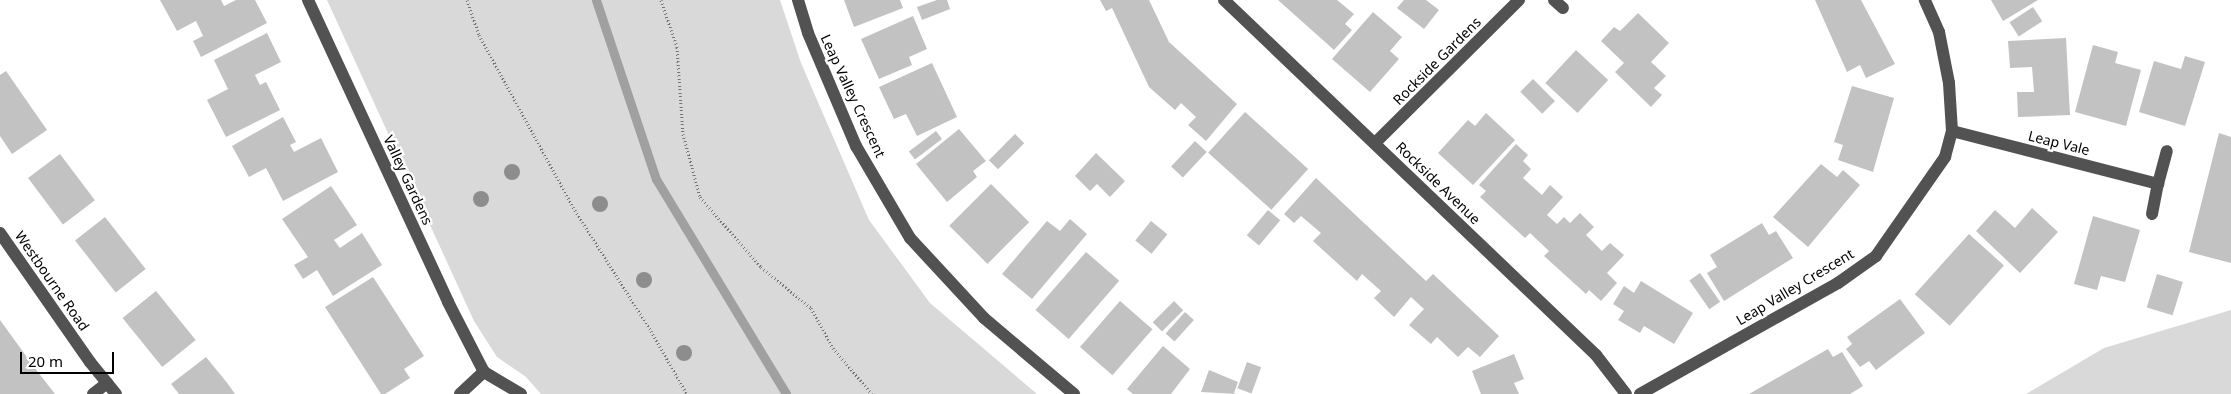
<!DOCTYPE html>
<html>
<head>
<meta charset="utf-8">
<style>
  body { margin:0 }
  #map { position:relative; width:2231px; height:394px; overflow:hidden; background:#fff; font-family:"Noto Sans",sans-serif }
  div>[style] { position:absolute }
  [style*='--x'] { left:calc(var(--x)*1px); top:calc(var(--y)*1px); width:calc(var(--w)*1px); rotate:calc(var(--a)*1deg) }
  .green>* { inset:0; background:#d9d9d9 }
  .stream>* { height:9px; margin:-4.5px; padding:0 4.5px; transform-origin:4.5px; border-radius:4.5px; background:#a0a0a0 }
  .building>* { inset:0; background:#c2c2c2; transform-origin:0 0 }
  .path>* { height:3px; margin-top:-1.5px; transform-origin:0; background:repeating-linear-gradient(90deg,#747474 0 1px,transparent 0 3.5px) }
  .minor>* { height:12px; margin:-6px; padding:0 6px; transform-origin:6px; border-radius:6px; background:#525252 }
  .trees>* { width:16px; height:16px; margin:-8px; border-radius:50%; background:#8d8d8d }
  span { translate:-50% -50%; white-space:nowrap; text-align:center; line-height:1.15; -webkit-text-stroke:4.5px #fff; paint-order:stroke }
  .street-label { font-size:14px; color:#000 }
  .scale { position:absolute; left:20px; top:352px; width:94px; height:22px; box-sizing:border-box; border:2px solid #000; border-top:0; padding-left:6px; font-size:15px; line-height:18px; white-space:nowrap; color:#000; -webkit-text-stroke:4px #fff; paint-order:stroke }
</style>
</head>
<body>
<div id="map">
  <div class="green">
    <div style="clip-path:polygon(327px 0,780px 0,801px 63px,869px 220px,930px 303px,1037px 394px,541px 394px,526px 377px,497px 357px,474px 321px)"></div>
    <div style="clip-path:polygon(2231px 310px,2231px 394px,2026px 394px,2104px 348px)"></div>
  </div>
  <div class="stream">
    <div style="--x:596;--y:0;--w:189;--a:71.5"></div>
    <div style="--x:656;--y:179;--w:251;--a:58.8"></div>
  </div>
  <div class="building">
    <div style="clip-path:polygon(160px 0,221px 0,224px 6px,236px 0,255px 0,267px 23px,201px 57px,193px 41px,203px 36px,196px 21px,177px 31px)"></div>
    <div style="clip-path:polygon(844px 0,900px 0,903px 8px,854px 27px)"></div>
    <div style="clip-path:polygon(937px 0,947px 0,950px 9px,922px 20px,917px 7px)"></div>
    <div style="clip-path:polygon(1100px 0,1149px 0,1169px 42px,1237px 104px,1206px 141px,1188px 125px,1196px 117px,1181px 103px,1175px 110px,1149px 87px,1112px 8px,1106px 11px)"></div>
    <div style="clip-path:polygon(1278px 0,1337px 0,1354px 14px,1345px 24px,1352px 30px,1334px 50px)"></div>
    <div style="clip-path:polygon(1404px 0,1426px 0,1439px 10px,1424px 29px,1397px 8px)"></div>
    <div style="clip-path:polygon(1815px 0,1861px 0,1895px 64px,1866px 78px,1860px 65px,1847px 72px)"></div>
    <div style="clip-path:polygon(1991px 0,2038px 0,2003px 21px)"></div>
    <div style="left:2033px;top:7px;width:17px;height:28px;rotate:57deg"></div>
    <div style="clip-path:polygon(1373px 12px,1402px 37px,1390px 51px,1399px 59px,1370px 92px,1332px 59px)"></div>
    <div style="clip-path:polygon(1638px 13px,1669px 43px,1651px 62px,1666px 76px,1654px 88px,1662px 95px,1651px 107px,1615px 72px,1624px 63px,1601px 41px,1614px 27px,1620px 31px)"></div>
    <div style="clip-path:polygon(913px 16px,927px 49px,909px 57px,912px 65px,879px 79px,861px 39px)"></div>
    <div style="clip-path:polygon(267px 33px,281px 62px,255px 75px,260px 85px,266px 82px,280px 110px,226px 137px,207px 100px,228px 89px,214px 60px)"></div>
    <div style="clip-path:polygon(2066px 38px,2070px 115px,2018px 117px,2017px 92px,2034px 92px,2032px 67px,2010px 68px,2008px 41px)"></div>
    <div style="clip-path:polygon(2093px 45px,2118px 52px,2115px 63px,2141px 70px,2126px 126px,2075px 112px)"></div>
    <div style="left:1576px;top:50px;width:44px;height:45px;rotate:43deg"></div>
    <div style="clip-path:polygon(2185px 56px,2205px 62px,2185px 126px,2139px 112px,2154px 61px,2181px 69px)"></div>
    <div style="clip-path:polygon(932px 63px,957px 117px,917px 136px,906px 114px,894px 119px,879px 87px)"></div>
    <div style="clip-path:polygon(6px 71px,47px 130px,12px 154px,0 136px,0 75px)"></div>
    <div style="left:1533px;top:79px;width:31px;height:18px;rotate:45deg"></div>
    <div style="clip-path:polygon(1852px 86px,1894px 98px,1873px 172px,1838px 160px,1843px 145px,1834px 142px)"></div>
    <div style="left:1245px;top:112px;width:85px;height:55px;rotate:42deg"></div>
    <div style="clip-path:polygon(1486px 113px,1515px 140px,1473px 185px,1438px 153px,1468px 120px,1475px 126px)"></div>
    <div style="clip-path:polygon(283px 117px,296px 142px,290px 145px,294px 152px,321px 138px,338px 172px,283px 201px,266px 168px,249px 177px,232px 146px)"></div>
    <div style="clip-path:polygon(959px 129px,986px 161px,973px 171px,977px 177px,947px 202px,916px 164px)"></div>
    <div style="left:936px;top:131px;width:10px;height:34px;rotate:53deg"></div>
    <div style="clip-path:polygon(2219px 133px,2231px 137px,2231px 263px,2189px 252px)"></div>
    <div style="left:1015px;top:134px;width:13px;height:37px;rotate:45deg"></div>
    <div style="left:1195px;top:141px;width:16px;height:35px;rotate:43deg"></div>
    <div style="clip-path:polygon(1516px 144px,1528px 155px,1523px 161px,1531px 169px,1523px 178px,1542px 195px,1550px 185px,1563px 197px,1547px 215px,1557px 224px,1564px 217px,1570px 223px,1580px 213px,1594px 227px,1586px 235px,1602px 251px,1610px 243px,1624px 255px,1607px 273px,1617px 283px,1601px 301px,1589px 290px,1586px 294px,1544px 256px,1549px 251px,1530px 233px,1525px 238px,1480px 197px,1486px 191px,1479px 185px)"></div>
    <div style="clip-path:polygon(1096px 153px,1125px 181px,1110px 197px,1097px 184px,1090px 191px,1075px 176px)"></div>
    <div style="left:60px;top:154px;width:58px;height:40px;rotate:53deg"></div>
    <div style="clip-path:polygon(1821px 164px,1837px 177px,1843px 170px,1860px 185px,1808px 247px,1773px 217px)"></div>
    <div style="clip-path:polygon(1316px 178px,1426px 281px,1433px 274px,1499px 336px,1480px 357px,1468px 347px,1458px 357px,1437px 337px,1431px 344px,1409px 325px,1424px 309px,1411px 297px,1394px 317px,1374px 298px,1381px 291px,1362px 274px,1357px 281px,1313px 241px,1321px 233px,1301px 216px,1294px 223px,1284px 214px)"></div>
    <div style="left:991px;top:184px;width:54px;height:59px;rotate:45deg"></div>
    <div style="clip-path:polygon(331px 186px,357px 225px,334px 240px,340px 248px,362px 233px,382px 265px,333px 296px,317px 270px,303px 279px,294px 265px,308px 257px,282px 219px)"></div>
    <div style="clip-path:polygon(2032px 208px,2058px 232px,2020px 273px,1976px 231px,1995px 210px,2015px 228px)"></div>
    <div style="left:1268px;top:210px;width:16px;height:33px;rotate:40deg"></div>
    <div style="clip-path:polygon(2093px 216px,2140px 230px,2125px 282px,2101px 276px,2097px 290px,2074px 284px)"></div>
    <div style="left:105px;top:217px;width:66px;height:38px;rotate:52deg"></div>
    <div style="clip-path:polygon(1070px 219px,1087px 234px,1032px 299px,1002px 274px,1047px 221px,1060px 231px)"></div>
    <div style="left:1151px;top:221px;width:21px;height:25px;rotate:39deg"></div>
    <div style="clip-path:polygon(1762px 223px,1769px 235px,1776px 231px,1793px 258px,1724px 301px,1707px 273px,1717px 267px,1710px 255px)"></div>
    <div style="left:1969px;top:234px;width:47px;height:81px;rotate:42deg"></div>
    <div style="left:1086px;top:252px;width:44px;height:77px;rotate:41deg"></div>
    <div style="left:1700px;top:273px;width:35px;height:13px;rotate:55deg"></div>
    <div style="left:2157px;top:274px;width:27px;height:35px;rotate:17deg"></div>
    <div style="clip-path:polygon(373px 277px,424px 356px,404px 369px,410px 378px,385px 394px,381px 394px,325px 307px)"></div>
    <div style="clip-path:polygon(1641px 281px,1693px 313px,1674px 344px,1644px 326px,1640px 333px,1618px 320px,1624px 311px,1613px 304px,1624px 286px,1634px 293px)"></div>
    <div style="left:156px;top:291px;width:63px;height:43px;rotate:51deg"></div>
    <div style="clip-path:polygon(1900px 299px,1925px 333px,1876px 370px,1869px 361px,1860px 367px,1846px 349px,1852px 344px,1847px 337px)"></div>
    <div style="left:1120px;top:301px;width:43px;height:61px;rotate:41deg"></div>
    <div style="left:1174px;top:301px;width:13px;height:30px;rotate:45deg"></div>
    <div style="left:1185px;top:312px;width:12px;height:29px;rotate:42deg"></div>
    <div style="clip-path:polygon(0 320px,34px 367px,55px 394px,0 394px)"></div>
    <div style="clip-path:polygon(1163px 346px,1190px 369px,1171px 394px,1133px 394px,1127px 389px)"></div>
    <div style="clip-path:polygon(1828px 349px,1833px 357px,1842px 352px,1863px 386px,1850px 394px,1749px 394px)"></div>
    <div style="clip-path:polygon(1514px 354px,1524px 379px,1514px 383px,1519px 394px,1481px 394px,1472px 371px)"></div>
    <div style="clip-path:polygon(206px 357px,228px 384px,235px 394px,179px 394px,171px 384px)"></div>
    <div style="left:1247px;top:362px;width:15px;height:28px;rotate:20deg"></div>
    <div style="clip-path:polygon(1209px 370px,1238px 382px,1234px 393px,1237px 394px,1201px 392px)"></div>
  </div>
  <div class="path">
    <div style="--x:467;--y:0;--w:37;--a:71"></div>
    <div style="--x:479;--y:35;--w:196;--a:61.3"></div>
    <div style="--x:573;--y:207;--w:146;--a:57.8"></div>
    <div style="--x:651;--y:331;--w:73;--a:60.3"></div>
    <div style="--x:661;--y:0;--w:50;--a:71.2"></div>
    <div style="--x:677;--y:47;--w:87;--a:86.1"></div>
    <div style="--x:683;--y:134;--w:65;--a:74.9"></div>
    <div style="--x:700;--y:197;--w:93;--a:48.9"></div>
    <div style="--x:761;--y:267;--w:65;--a:39.4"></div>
    <div style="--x:811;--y:308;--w:46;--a:61.2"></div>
    <div style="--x:833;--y:348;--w:60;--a:49.7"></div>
  </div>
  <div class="minor">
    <div style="--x:308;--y:0;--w:333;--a:65.1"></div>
    <div style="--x:448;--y:302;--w:79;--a:62.8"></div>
    <div style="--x:484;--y:372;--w:43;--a:30.7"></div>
    <div style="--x:798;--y:0;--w:34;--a:73"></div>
    <div style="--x:808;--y:33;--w:123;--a:67"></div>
    <div style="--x:856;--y:146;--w:107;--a:59.6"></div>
    <div style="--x:910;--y:238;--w:109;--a:47.2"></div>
    <div style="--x:984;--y:318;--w:118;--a:40.2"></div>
    <div style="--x:1224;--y:0;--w:514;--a:43.66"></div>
    <div style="--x:1596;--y:355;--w:49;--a:52.4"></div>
    <div style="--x:1554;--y:0;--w:12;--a:42"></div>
    <div style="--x:1952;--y:131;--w:213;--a:14.4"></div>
    <div style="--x:2158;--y:184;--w:34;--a:-75"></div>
    <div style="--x:1375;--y:143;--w:203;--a:-44.8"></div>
    <div style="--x:2152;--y:214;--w:31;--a:-79"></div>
    <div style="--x:0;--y:233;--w:157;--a:55.1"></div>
    <div style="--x:90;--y:362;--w:41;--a:50.9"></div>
    <div style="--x:93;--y:394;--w:18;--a:-38"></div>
    <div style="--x:460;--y:394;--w:33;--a:-43"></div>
    <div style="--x:1640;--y:394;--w:227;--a:-29.3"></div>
    <div style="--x:1838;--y:283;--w:47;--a:-35.4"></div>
    <div style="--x:1876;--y:256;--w:121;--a:-55.1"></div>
    <div style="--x:1945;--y:157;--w:27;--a:-75"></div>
    <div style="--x:1952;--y:131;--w:48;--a:-93.6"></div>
    <div style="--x:1949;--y:83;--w:52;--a:-101.1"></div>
    <div style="--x:1939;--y:32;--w:35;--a:-114"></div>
  </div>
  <div class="trees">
    <div style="left:512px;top:172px"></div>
    <div style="left:481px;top:199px"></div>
    <div style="left:600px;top:204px"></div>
    <div style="left:644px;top:280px"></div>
    <div style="left:684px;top:353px"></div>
  </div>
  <div class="street-label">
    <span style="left:1437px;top:61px;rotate:-45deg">Rockside Gardens</span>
    <span style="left:853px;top:96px;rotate:65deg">Leap Valley Crescent</span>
    <span style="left:2059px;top:143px;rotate:14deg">Leap Vale</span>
    <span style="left:408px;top:180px;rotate:65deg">Valley Gardens</span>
    <span style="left:1438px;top:183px;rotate:44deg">Rockside Avenue</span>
    <span style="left:52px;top:281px;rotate:55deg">Westbourne Road</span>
    <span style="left:1795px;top:287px;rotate:-31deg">Leap Valley Crescent</span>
  </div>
  <div class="scale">20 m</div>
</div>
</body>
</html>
